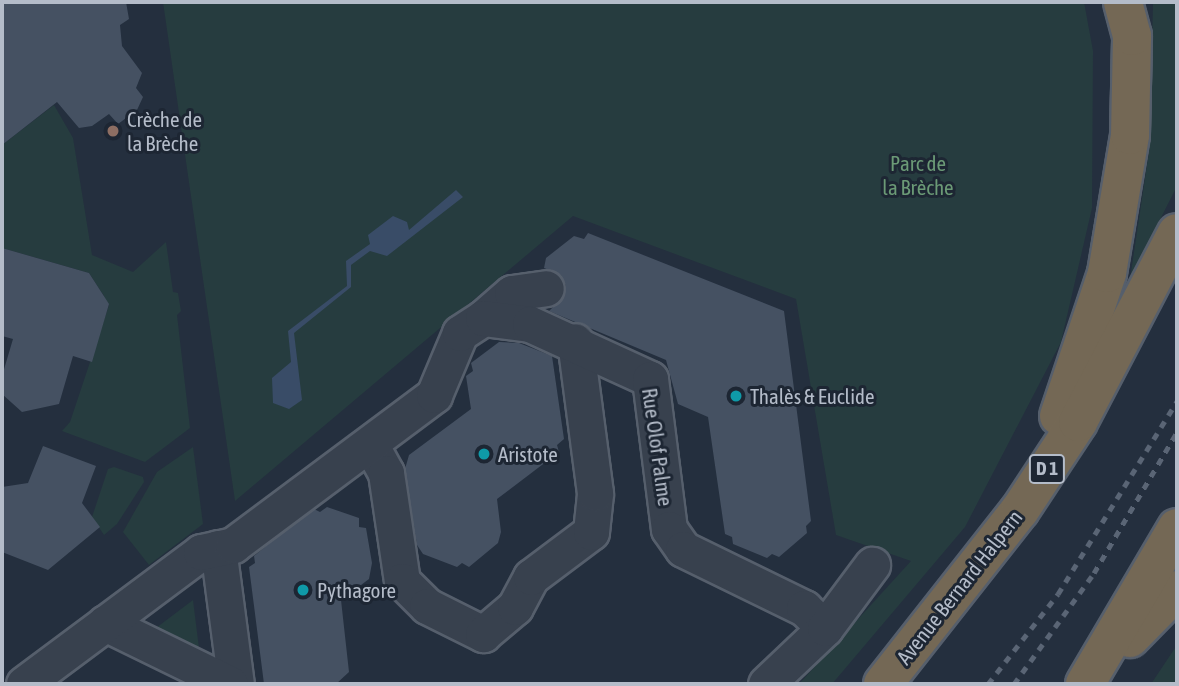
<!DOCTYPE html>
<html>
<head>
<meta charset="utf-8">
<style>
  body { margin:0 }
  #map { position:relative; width:1179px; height:686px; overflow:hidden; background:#242f3e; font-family:"Asap Condensed",sans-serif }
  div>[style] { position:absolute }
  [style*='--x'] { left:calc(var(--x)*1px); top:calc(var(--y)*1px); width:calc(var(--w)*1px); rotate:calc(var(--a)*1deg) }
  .green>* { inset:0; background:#263c3f }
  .water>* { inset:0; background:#394c67 }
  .building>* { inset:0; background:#455162 }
  .roads { filter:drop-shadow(2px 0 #565f6c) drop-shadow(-2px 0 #565f6c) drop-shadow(0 2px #565f6c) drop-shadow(0 -2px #565f6c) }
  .minor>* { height:35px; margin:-17.5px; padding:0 17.5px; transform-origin:17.5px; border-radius:17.5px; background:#38414e }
  .highway>* { height:38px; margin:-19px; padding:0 19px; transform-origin:19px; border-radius:19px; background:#746855 }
  .rail>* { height:5px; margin-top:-2.5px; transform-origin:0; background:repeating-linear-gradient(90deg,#5a6575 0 7px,transparent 0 14px) }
  .dots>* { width:19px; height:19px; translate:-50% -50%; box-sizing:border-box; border:4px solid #1d2633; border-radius:50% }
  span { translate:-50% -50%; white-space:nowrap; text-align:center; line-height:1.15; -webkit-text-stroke:6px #1d2633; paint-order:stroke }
  .shield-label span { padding:2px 5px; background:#1d2633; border:2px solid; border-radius:5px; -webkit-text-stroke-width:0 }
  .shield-label { font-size:19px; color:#b4bcc9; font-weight:700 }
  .poi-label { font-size:21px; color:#b4bcc9 }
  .left { translate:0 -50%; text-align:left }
  .park-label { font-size:21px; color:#6b9a76 }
  .street-label { font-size:21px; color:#b4bcc9 }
  .frame { position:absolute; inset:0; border:4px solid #b4bcc9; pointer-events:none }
</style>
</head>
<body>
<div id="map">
  <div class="green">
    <div style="clip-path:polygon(163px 2px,1084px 2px,1093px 51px,1092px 208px,1061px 342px,965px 527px,832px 684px,799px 684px,911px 561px,836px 535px,796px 299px,573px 216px,235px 501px)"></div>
    <div style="clip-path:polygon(1153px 2px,1177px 2px,1177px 186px,1130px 279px,1150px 145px)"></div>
    <div style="clip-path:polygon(54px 105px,73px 138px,92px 255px,133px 272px,166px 242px,173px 292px,178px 293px,181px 311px,177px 315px,190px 428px,145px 462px,62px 431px,70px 422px,109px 305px,101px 301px,104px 296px,89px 273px,2px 248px,2px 145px)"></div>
    <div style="clip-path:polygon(193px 447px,203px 524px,149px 565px,123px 532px,157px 472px)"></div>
    <div style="clip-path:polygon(114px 467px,143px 477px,144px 482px,117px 524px,104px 535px,92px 517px,108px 469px)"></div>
    <div style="clip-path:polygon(193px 600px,200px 656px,148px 634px)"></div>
    <div style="clip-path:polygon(1177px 645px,1177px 684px,1151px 684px)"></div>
  </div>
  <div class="water">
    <div style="clip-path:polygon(456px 190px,463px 197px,387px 256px,370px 251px,351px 265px,351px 287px,294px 333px,302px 400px,289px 409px,273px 403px,272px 378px,291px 362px,288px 331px,347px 286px,346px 261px,370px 244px,368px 235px,393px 216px,407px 222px,409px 230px)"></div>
  </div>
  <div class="building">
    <div style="clip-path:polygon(2px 2px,126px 2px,129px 19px,120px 25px,122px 46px,142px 73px,136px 88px,143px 97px,137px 110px,118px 124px,109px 114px,92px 126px,79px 128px,57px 102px,2px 145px)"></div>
    <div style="clip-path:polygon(588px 233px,784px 311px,811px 521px,806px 526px,807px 533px,779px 557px,772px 554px,767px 558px,733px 544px,732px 537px,725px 534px,708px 417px,678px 404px,666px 360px,549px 311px,564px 296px,566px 286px,561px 275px,544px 268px,546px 258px,574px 236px,584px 239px)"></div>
    <div style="clip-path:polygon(2px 248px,89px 273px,109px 304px,92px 362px,73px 356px,59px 404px,22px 412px,2px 394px,2px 376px,13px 339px,2px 336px)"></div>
    <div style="clip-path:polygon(499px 342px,519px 343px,552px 356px,564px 439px,557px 445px,559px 452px,497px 499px,501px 532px,498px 543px,469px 567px,462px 563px,457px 567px,423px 554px,417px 545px,405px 469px,409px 455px,471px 409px,466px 376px,473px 371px,471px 363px)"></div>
    <div style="clip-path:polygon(43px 446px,96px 466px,82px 503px,100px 527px,48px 570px,2px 552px,2px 487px,28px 483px)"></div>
    <div style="clip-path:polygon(327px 507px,359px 518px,359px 527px,366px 528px,372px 563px,369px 579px,341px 600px,349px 672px,336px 684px,264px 684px,249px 567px,255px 563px,254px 556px,276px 538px,314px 509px,320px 512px)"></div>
  </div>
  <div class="roads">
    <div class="minor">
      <div style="--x:483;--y:318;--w:38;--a:-41"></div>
      <div style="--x:512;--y:293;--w:34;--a:-8"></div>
      <div style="--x:370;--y:444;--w:33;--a:61"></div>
      <div style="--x:386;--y:473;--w:109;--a:81.6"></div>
      <div style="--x:402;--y:581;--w:35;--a:45"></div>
      <div style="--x:427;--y:606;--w:63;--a:26.6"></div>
      <div style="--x:483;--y:634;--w:42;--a:-40.2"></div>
      <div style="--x:515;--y:607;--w:34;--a:-62"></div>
      <div style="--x:531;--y:577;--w:75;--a:-36.9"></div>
      <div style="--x:591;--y:532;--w:39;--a:-84"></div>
      <div style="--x:595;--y:493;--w:153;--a:-97.5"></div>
      <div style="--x:218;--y:548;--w:137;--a:82.5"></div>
      <div style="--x:105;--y:623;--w:139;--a:26"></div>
      <div style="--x:24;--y:684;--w:221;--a:-36.7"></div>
      <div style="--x:201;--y:552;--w:33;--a:-12"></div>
      <div style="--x:233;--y:545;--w:251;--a:-36.7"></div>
      <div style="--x:434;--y:395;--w:67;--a:-67.2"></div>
      <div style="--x:460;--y:333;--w:27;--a:-33"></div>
      <div style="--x:483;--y:318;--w:47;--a:7.3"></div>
      <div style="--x:530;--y:324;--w:132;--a:24.6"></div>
      <div style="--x:650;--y:379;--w:151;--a:82.8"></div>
      <div style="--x:669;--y:529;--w:24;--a:55"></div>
      <div style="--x:683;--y:549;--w:135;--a:26"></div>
      <div style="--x:804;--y:608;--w:29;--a:44"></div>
      <div style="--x:766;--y:684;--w:81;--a:-43.5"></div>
      <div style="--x:825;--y:628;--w:79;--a:-53.3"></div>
    </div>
    <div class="highway">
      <div style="--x:1059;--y:416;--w:151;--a:-71.4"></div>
      <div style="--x:1107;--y:273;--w:140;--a:-80.5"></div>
      <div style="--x:1130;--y:135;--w:99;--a:-88.8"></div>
      <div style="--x:1132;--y:36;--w:35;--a:-105"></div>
      <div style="--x:1130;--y:638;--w:67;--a:-45.6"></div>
      <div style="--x:883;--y:684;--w:221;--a:-51.8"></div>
      <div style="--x:1020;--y:510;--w:105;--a:-56.6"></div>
      <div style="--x:1078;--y:422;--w:213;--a:-62.4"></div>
      <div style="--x:1085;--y:684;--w:181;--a:-59.5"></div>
    </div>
  </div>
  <div class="rail">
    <div style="--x:988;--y:684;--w:114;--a:-52.1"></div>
    <div style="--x:1058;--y:594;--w:227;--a:-58.3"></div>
    <div style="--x:1014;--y:684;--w:137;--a:-54.2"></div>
    <div style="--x:1094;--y:573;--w:164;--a:-59.5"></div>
  </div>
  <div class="dots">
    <div style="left:113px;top:131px;background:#8d6e63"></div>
    <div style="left:736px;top:396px;background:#0f9aa8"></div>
    <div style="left:484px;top:454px;background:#0f9aa8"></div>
    <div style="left:303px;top:590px;background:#0f9aa8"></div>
  </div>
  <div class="shield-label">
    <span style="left:1047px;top:469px">D 1</span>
  </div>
  <div class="poi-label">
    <span class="left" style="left:127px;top:131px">Crèche de<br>la Brèche</span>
    <span class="left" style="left:750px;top:396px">Thalès &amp; Euclide</span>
    <span class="left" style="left:498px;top:454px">Aristote</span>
    <span class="left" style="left:317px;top:590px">Pythagore</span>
  </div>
  <div class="park-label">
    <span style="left:918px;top:175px">Parc de<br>la Brèche</span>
  </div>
  <div class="street-label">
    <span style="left:658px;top:447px;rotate:82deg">Rue Olof Palme</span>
    <span style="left:959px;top:587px;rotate:-52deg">Avenue Bernard Halpern</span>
  </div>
  <div class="frame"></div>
</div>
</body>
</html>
